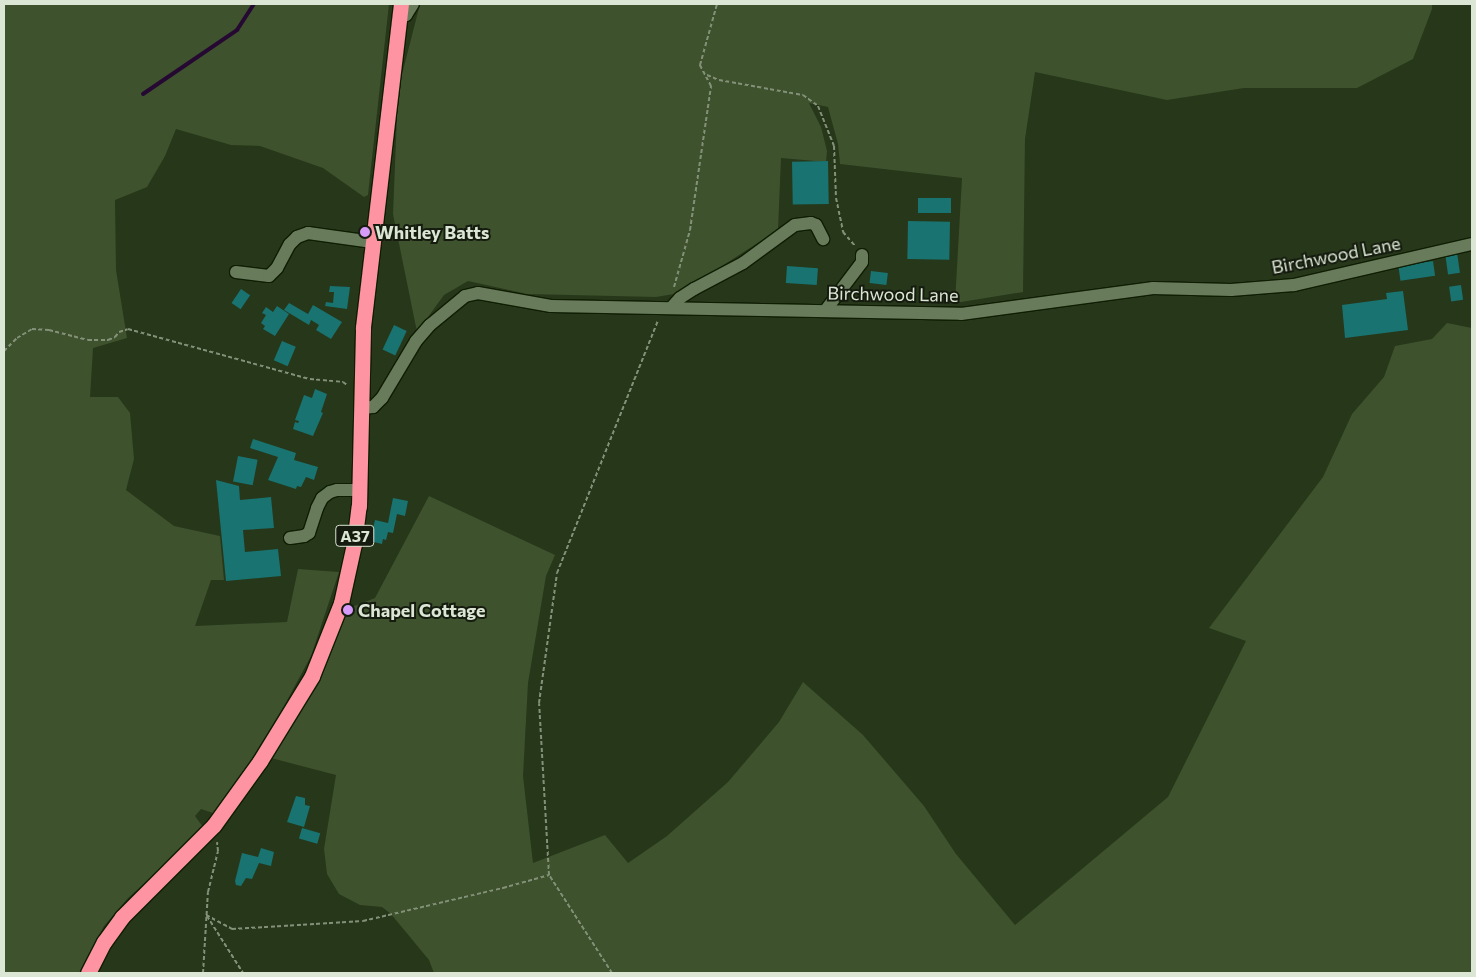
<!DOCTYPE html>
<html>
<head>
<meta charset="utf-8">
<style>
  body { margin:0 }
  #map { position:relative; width:1476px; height:977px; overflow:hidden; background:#27371a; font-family:Commissioner,sans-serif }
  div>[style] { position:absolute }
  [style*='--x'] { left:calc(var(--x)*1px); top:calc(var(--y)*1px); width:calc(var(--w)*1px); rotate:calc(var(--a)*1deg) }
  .green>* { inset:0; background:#3d522d }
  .stream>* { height:4px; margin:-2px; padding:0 2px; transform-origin:2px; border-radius:2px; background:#250932 }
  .building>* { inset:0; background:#187371; transform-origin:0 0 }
  .path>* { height:2px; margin-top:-1px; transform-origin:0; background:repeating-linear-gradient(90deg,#839179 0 4px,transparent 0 6.5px) }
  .roads { filter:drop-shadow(1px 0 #0f1e03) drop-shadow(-1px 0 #0f1e03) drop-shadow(0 1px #0f1e03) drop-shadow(0 -1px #0f1e03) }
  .minor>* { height:12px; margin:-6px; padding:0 6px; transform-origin:6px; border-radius:6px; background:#687b5b }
  .highway>* { height:15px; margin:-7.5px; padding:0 7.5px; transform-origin:7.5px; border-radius:7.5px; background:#fe94a1 }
  .dots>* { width:14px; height:14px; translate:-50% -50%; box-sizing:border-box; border:2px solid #151c0f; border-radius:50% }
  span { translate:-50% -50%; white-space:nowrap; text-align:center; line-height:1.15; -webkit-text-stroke:4px #151c0f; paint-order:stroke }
  .shield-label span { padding:1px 4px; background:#151c0f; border:1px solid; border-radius:4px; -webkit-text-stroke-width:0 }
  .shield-label { font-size:16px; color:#dbe6d4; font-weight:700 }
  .poi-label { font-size:18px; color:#dbe6d4; font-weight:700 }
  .left { translate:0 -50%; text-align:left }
  .street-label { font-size:18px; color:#dbe6d4 }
  .frame { position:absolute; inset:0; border:5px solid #dbe6d4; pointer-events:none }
</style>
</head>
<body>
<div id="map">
  <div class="green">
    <div style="clip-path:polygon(4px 4px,389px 4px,368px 195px,364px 197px,323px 168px,260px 146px,231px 145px,176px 129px,165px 156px,147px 187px,115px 200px,116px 270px,127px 338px,93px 348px,90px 397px,118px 397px,130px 413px,134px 459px,126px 490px,174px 526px,220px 536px,224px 580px,211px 580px,195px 626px,287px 622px,298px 569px,339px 572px,311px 656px,284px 706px,251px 760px,213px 813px,201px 809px,195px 816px,203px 827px,178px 853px,128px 898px,104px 926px,79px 973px,4px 973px)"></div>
    <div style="clip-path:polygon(420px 4px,1432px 4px,1432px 9px,1413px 59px,1357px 88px,1244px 88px,1167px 100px,1035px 72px,1025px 139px,1023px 292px,955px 303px,962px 178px,840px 164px,838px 144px,828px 107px,809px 103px,821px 127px,827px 151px,826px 162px,781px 158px,778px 230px,680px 293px,656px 297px,527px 294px,468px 281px,444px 295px,417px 332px,393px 214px,398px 90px)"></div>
    <div style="clip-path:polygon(1447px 323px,1472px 328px,1472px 973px,434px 973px,429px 960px,391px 914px,382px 907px,360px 905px,339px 894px,327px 874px,324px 849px,336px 775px,271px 758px,320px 681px,344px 610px,375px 598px,429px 496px,555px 555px,546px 576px,528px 683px,523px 776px,533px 863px,605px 835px,628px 863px,667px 836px,728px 782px,779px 722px,803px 682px,863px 735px,924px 806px,956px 854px,1015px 925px,1168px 797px,1246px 641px,1209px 628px,1323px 477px,1352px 414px,1384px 377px,1395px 346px,1432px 339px)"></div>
  </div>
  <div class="stream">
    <div style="--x:143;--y:94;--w:114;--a:-34.2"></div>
    <div style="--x:237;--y:30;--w:31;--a:-57"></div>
  </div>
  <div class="building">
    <div style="left:828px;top:161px;width:43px;height:36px;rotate:89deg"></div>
    <div style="left:951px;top:198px;width:15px;height:33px;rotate:90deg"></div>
    <div style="left:908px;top:221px;width:42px;height:38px;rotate:1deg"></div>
    <div style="left:1457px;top:252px;width:21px;height:12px;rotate:82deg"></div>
    <div style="left:1433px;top:261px;width:15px;height:35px;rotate:82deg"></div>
    <div style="left:787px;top:266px;width:31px;height:17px;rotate:4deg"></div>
    <div style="left:871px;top:271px;width:17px;height:12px;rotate:7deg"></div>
    <div style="left:1461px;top:285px;width:15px;height:12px;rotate:82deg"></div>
    <div style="clip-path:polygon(330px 286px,350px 287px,347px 309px,325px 306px,326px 302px,333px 303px,334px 292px,329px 292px)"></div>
    <div style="left:241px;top:289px;width:11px;height:17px;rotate:34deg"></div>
    <div style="clip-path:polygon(1403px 291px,1408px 330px,1345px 338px,1342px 305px,1387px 299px,1386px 293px)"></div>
    <div style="clip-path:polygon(289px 303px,308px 314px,313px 305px,342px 322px,331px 339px,316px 330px,319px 325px,311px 320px,309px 325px,284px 310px)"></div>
    <div style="clip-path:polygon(277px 306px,289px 314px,275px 336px,263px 329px,265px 326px,261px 323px,266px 315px,262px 313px,266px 307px,273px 312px)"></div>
    <div style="left:394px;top:325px;width:14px;height:27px;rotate:25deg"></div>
    <div style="left:282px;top:341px;width:15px;height:21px;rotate:23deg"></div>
    <div style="clip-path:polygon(315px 389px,327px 394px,321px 412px,323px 413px,313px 436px,293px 429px,295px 422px,298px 423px,299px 421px,295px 420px,304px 395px,312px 398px)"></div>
    <div style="clip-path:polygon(253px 439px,296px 453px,294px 460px,318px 467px,314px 480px,306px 477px,301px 487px,297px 486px,296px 489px,268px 480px,278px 457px,250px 448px)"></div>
    <div style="left:238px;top:456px;width:20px;height:26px;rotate:11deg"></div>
    <div style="clip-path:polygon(216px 480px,239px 486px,240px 500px,271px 497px,274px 528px,243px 530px,245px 552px,278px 549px,281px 576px,226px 581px)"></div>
    <div style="clip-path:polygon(393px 498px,408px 501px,405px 516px,397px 514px,393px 533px,388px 532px,386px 540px,383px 539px,382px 544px,370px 541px,375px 520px,388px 523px)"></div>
    <div style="clip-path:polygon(296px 796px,305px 798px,305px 805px,310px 806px,304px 827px,287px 822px)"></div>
    <div style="left:302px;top:828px;width:19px;height:11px;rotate:16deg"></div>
    <div style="clip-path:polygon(261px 848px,274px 852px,271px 866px,259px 863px,252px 879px,246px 878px,241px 886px,236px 885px,235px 881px,242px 853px,258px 857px)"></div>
  </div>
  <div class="path">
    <div style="--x:707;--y:75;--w:13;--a:23"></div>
    <div style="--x:719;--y:80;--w:85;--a:10.1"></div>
    <div style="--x:803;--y:95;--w:19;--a:36"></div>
    <div style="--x:818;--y:106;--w:43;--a:68.2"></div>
    <div style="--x:834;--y:146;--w:52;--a:87.8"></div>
    <div style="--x:836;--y:198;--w:35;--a:78"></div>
    <div style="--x:843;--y:232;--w:18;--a:49"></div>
    <div style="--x:674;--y:287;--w:59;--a:-74.3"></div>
    <div style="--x:690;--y:230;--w:146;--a:-81.7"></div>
    <div style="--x:711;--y:86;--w:24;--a:-118"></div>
    <div style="--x:700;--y:65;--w:63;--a:-74.4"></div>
    <div style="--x:4;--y:351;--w:18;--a:-45"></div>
    <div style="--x:17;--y:338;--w:17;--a:-31"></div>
    <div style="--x:32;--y:329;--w:17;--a:3"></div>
    <div style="--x:49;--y:330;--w:40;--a:14.4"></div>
    <div style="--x:88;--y:340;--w:20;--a:0"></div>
    <div style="--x:108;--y:340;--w:8;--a:-23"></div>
    <div style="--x:115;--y:337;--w:6;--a:-51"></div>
    <div style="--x:119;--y:332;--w:9;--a:-18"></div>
    <div style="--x:128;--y:329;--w:189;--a:15.4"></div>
    <div style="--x:310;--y:379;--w:33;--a:5"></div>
    <div style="--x:343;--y:382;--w:5;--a:37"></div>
    <div style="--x:206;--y:915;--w:30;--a:28"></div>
    <div style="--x:232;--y:929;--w:131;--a:-3.5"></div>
    <div style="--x:363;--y:921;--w:144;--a:-13.3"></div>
    <div style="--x:503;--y:888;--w:48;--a:-15.8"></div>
    <div style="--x:207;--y:916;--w:67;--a:57.7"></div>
    <div style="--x:203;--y:973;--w:81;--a:-86.5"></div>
    <div style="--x:208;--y:892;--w:42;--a:-76.3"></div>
    <div style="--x:218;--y:851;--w:9;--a:-96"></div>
    <div style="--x:612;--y:973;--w:117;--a:-122.7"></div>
    <div style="--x:549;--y:875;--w:172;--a:-93.3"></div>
    <div style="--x:539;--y:703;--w:131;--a:-82.1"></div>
    <div style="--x:557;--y:573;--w:272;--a:-68.2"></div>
  </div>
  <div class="roads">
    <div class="minor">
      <div style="--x:399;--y:18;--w:8;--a:-23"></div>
      <div style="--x:406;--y:15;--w:13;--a:-58"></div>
      <div style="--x:236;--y:272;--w:33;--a:7"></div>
      <div style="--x:269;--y:276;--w:11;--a:-45"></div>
      <div style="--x:277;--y:268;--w:27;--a:-62"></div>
      <div style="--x:290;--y:244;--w:10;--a:-45"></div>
      <div style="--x:297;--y:237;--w:12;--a:-20"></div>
      <div style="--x:308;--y:233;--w:65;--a:8"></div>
      <div style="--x:671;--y:308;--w:13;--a:-48"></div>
      <div style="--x:680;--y:298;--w:17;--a:-33"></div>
      <div style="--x:694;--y:289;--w:55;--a:-28"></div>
      <div style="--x:743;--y:263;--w:64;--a:-36.2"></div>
      <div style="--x:795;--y:225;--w:16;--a:-7"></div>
      <div style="--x:811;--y:223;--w:5;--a:22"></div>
      <div style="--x:816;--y:225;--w:16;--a:63"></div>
      <div style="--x:825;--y:311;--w:61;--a:-52.9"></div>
      <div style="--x:862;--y:262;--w:7;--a:-90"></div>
      <div style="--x:362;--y:408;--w:11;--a:-5"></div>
      <div style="--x:373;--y:407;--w:13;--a:-45"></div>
      <div style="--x:382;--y:398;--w:66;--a:-59.2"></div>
      <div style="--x:416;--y:341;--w:21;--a:-49"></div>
      <div style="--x:430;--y:325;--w:45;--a:-39.6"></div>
      <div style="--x:465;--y:296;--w:13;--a:-13"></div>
      <div style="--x:478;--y:293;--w:74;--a:10.1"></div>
      <div style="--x:551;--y:306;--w:410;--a:1.1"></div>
      <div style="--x:961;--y:314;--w:194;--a:-7.7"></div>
      <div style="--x:1153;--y:288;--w:78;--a:1.5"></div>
      <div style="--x:1231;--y:290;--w:63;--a:-4.5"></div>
      <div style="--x:1294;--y:285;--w:183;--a:-13"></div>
      <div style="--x:290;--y:538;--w:14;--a:-8"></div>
      <div style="--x:304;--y:536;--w:6;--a:-31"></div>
      <div style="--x:309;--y:533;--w:26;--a:-72"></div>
      <div style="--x:317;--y:508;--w:11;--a:-63"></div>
      <div style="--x:322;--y:498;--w:10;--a:-37"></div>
      <div style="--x:330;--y:492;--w:7;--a:-16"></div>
      <div style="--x:337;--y:490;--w:23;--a:0"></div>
    </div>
    <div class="highway">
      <div style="--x:88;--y:973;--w:35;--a:-63"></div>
      <div style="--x:104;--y:942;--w:31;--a:-54"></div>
      <div style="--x:122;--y:917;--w:130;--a:-45"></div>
      <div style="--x:214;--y:825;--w:79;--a:-54.3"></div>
      <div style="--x:260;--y:761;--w:100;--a:-58.5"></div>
      <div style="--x:312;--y:676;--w:79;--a:-68.3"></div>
      <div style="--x:341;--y:603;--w:60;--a:-77.6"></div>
      <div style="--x:354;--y:544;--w:38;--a:-83"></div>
      <div style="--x:359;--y:506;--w:179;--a:-88.7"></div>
      <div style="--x:363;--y:327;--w:325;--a:-83.3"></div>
    </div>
  </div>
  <div class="dots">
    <div style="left:365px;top:232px;background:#d79bf9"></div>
    <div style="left:348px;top:610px;background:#d79bf9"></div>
  </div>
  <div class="shield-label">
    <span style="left:355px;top:536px">A37</span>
  </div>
  <div class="poi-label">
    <span class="left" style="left:375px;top:232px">Whitley Batts</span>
    <span class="left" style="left:358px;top:610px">Chapel Cottage</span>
  </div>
  <div class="street-label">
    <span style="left:1336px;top:255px;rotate:-11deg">Birchwood Lane</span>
    <span style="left:893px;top:294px;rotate:1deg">Birchwood Lane</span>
  </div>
  <div class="frame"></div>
</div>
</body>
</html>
